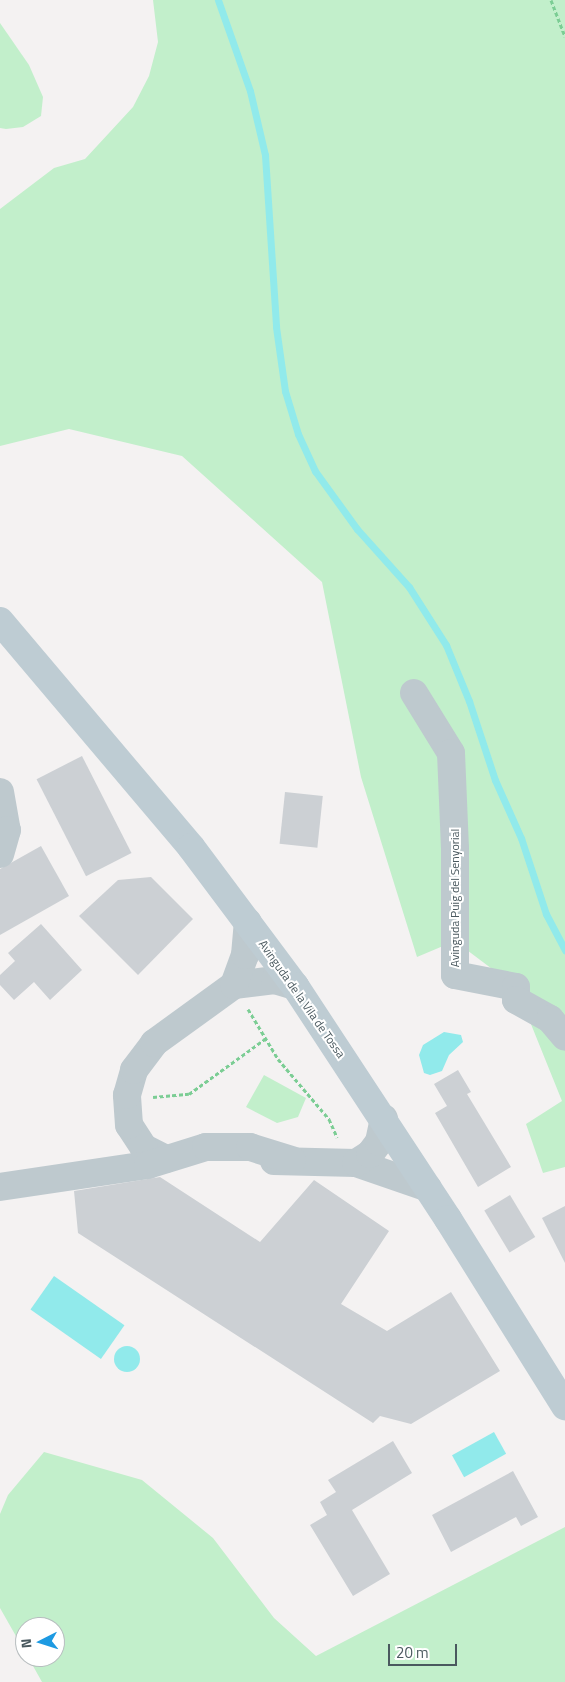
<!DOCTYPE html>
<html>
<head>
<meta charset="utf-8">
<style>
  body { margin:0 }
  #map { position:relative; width:565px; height:1682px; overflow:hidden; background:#f4f2f2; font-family:"Titillium Web",sans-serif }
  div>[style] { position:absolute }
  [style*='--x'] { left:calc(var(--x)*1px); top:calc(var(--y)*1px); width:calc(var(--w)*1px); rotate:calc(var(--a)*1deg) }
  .green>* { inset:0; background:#c2efcb }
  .water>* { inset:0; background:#91eaeb; transform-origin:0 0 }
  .round { border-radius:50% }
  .stream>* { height:7px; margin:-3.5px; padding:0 3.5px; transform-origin:3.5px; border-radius:3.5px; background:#91eaeb }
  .building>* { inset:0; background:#ccd0d4; transform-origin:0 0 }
  .path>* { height:3px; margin-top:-1.5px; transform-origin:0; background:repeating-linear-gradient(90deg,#7bcd94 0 4px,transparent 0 6.5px) }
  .street>* { height:28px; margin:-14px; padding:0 14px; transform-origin:14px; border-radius:14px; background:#bec9ce }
  .secondary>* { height:28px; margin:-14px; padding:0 14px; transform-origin:14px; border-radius:14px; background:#beccd3 }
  span { translate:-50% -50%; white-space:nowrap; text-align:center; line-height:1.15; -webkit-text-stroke:4px #fff; paint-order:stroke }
  .street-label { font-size:12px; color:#4a595f }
  .north { position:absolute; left:15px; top:1617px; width:50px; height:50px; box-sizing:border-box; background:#fff; border:1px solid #b7bdbf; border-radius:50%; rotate:265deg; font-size:14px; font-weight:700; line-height:20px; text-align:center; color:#4a595f }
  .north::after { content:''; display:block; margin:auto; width:18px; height:22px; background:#1d9ae2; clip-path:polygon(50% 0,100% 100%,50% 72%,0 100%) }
  .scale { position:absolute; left:388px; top:1644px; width:69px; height:22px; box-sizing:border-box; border:2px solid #4a595f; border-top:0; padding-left:6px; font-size:15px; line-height:18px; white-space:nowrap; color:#4a595f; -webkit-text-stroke:4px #fff; paint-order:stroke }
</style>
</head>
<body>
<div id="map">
  <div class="green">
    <div style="clip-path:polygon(153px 0,565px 0,565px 1167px,543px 1173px,526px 1124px,562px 1101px,516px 987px,455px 941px,417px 957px,361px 777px,322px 582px,182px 456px,69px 429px,0 446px,0 209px,54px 168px,85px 159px,133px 107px,149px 76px,158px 42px)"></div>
    <div style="clip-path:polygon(0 23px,29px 65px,43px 97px,41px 116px,23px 127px,6px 129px,0 128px)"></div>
    <div style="clip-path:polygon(264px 1075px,306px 1098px,298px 1117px,277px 1123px,246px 1107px)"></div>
    <div style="clip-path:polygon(44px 1452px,142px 1480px,213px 1538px,274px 1618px,316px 1656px,565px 1527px,565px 1682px,42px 1682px,28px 1657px,55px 1657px,55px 1627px,25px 1627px,25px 1652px,0 1608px,0 1514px,8px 1495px)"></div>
  </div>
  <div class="water">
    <div style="clip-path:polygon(444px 1032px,461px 1035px,463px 1042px,449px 1055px,442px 1071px,430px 1075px,424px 1073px,419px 1055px,423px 1045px)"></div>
    <div style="left:54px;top:1276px;width:86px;height:41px;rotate:35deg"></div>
    <div class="round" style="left:114px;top:1346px;width:26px;height:26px"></div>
    <div style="left:494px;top:1432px;width:25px;height:48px;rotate:61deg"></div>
  </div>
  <div class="stream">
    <div style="--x:218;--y:0;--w:96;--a:70.6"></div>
    <div style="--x:250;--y:91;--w:66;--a:76.8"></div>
    <div style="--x:265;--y:155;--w:172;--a:86.3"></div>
    <div style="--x:276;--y:327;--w:65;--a:82"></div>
    <div style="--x:285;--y:391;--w:45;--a:73.2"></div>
    <div style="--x:298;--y:434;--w:41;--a:65.3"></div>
    <div style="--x:315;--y:471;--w:72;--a:54.1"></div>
    <div style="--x:357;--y:529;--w:78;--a:48.1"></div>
    <div style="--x:409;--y:587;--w:69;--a:57.5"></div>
    <div style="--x:446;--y:645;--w:61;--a:67.7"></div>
    <div style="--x:469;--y:701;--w:83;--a:71.8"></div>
    <div style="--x:495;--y:780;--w:64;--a:65.9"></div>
    <div style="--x:521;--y:838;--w:80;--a:71.8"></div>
    <div style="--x:546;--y:914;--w:41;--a:62.2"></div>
  </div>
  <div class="building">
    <div style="left:82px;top:756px;width:109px;height:51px;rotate:63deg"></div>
    <div style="left:285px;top:792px;width:38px;height:52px;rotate:6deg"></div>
    <div style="clip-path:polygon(41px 846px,69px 896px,0 935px,0 869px)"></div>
    <div style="clip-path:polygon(151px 877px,193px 919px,138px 975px,79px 916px,118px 880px)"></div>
    <div style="clip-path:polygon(41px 924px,82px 970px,50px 1000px,34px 982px,14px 1000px,0 985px,0 975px,15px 961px,8px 953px)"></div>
    <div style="clip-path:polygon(458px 1070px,471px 1092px,467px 1094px,511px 1167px,478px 1187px,435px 1113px,447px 1106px,434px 1084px)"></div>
    <div style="clip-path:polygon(160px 1177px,260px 1242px,314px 1180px,389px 1231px,341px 1304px,387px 1331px,451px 1292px,500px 1371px,411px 1424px,380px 1416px,373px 1423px,78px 1233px,74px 1191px)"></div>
    <div style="left:510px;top:1195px;width:49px;height:30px;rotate:59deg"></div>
    <div style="clip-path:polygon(565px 1206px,565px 1263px,542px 1218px)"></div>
    <div style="clip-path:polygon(393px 1441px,412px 1473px,352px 1510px,390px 1574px,353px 1596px,310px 1525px,327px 1515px,320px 1502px,336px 1492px,328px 1480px)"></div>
    <div style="clip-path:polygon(513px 1471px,538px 1517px,521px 1526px,516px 1517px,451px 1552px,432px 1515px)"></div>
  </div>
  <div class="path">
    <div style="--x:551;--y:0;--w:39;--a:69"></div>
    <div style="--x:248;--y:1009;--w:58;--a:59"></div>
    <div style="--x:278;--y:1059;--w:79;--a:49.6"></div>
    <div style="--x:329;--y:1119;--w:20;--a:66"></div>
    <div style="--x:153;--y:1097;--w:36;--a:-5"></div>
    <div style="--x:189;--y:1094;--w:94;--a:-35.9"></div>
  </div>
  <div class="street">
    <div style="--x:414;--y:693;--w:70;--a:58.3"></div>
    <div style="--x:451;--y:753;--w:96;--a:87.6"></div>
    <div style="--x:455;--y:849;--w:126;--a:90"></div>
    <div style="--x:455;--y:975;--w:62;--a:11.1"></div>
    <div style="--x:516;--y:987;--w:13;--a:90"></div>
    <div style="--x:516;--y:1000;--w:39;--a:29"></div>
    <div style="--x:550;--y:1019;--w:23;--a:50"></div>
    <div style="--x:0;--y:792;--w:39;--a:80"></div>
    <div style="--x:7;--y:830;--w:25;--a:106"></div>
    <div style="--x:234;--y:985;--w:41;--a:-7"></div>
    <div style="--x:275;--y:980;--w:21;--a:17"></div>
    <div style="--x:166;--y:1159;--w:25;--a:-153"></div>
    <div style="--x:144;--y:1148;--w:27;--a:-123"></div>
    <div style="--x:129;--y:1125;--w:30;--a:-94"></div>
    <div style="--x:127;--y:1095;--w:26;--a:-74"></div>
    <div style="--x:134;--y:1070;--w:34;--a:-53"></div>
    <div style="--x:154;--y:1043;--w:99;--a:-35.9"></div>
    <div style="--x:234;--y:985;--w:32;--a:-70"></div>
    <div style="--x:245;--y:955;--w:33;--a:-85"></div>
    <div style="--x:274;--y:1161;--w:82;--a:1.4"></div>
    <div style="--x:356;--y:1163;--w:76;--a:19.1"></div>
    <div style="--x:356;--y:1163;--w:17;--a:-33"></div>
    <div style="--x:370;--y:1154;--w:15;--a:-53"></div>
    <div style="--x:379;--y:1142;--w:24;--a:-78"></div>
    <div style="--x:0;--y:1187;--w:150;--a:-8.5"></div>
    <div style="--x:148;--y:1165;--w:61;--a:-17.2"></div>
    <div style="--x:206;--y:1147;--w:44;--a:0"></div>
    <div style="--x:250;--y:1147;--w:44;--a:17.2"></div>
  </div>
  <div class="secondary">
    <div style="--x:0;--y:621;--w:296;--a:49.8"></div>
    <div style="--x:191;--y:847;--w:174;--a:53.2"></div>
    <div style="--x:295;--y:986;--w:279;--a:56.7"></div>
    <div style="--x:448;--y:1219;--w:221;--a:58"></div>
  </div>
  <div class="street-label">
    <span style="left:455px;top:898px;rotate:-90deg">Avinguda Puig del Senyorial</span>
    <span style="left:302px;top:999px;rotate:55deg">Avinguda de la Vila de Tossa</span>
  </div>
  <div class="north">N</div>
  <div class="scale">20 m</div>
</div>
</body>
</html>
